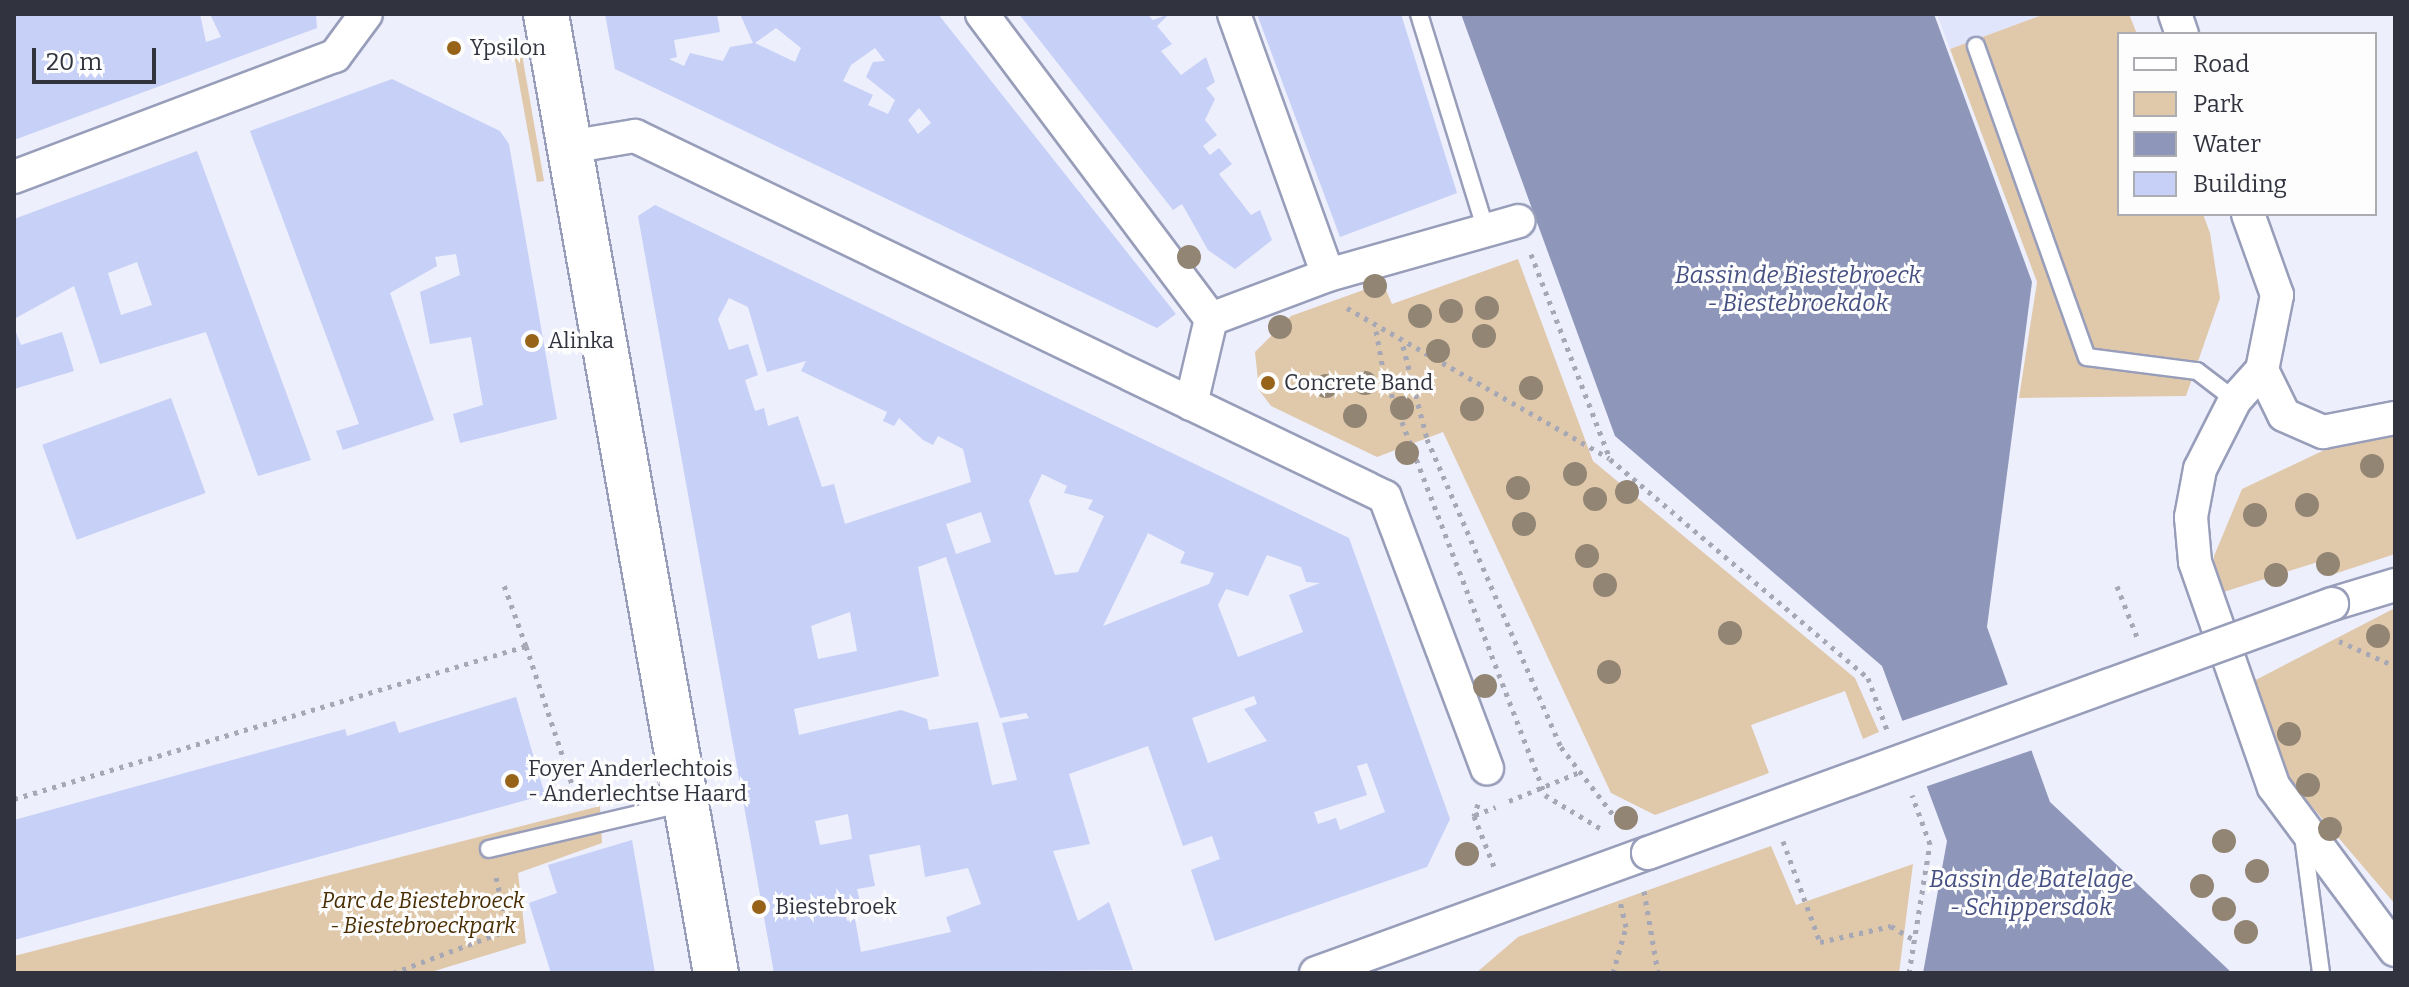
<!DOCTYPE html>
<html>
<head>
<meta charset="utf-8">
<style>
  body { margin:0 }
  #map { position:relative; width:2409px; height:987px; overflow:hidden; background:#edeffc; font-family:Bitter,serif }
  div>[style] { position:absolute }
  [style*='--x'] { left:calc(var(--x)*1px); top:calc(var(--y)*1px); width:calc(var(--w)*1px); rotate:calc(var(--a)*1deg) }
  .built>* { inset:0; background:#e0e5fc }
  .green>* { inset:0; background:#e0c8ab }
  .water>* { inset:0; background:#8e96ba }
  .pier>* { inset:0; background:#edeffc; transform-origin:0 0 }
  .building>* { inset:0; background:#c7d0f6; transform-origin:0 0 }
  .path>* { height:5px; margin-top:-2.5px; transform-origin:0; background:repeating-linear-gradient(90deg,#a6a8b5 0 4px,transparent 0 10px) }
  .roads { filter:drop-shadow(2px 0 #989eba) drop-shadow(-2px 0 #989eba) drop-shadow(0 2px #989eba) drop-shadow(0 -2px #989eba) }
  .service>* { height:16px; margin:-8px; padding:0 8px; transform-origin:8px; border-radius:8px; background:#fff }
  .minor>* { height:32px; margin:-16px; padding:0 16px; transform-origin:16px; border-radius:16px; background:#fff }
  .primary>* { height:44px; margin:-22px; padding:0 22px; transform-origin:22px; border-radius:22px; background:#fff }
  .bridges { filter:drop-shadow(2px 0 #989eba) drop-shadow(-2px 0 #989eba) drop-shadow(0 2px #989eba) drop-shadow(0 -2px #989eba) }
  .minor-bridge>* { height:32px; margin:-16px; padding:0 16px; transform-origin:16px; border-radius:16px; background:#fff }
  .trees>* { width:24px; height:24px; margin:-12px; border-radius:50%; background:#938573 }
  .dots>* { width:22px; height:22px; translate:-50% -50%; box-sizing:border-box; border:4px solid #fdfdfd; border-radius:50% }
  span { translate:-50% -50%; white-space:nowrap; text-align:center; line-height:1.15; -webkit-text-stroke:6px #fdfdfd; paint-order:stroke }
  .poi-label { font-size:22px; color:#31343f }
  .left { translate:0 -50%; text-align:left }
  .park-label { font-size:22px; color:#4a2e03; font-style:italic }
  .water-label { font-size:24px; color:#475083; font-style:italic }
  .frame { position:absolute; inset:0; border:16px solid #31343f; pointer-events:none }
  .legend { position:absolute; left:2117px; top:32px; width:260px; height:184px; box-sizing:border-box; background:#fdfdfd; border:2px solid #abadb1; margin:0; padding:10px 14px; list-style:none; font-size:24px; color:#31343f }
  .legend li { display:flex; align-items:center; gap:16px; height:40px }
  .legend b { width:40px; border:2px solid #abadb1 }
  .scale { position:absolute; left:32px; top:48px; width:124px; height:36px; box-sizing:border-box; border:4px solid #31343f; border-top:0; padding-left:10px; font-size:24px; line-height:28px; white-space:nowrap; color:#31343f; -webkit-text-stroke:6px #fdfdfd; paint-order:stroke }
</style>
</head>
<body>
<div id="map">
  <div class="built">
    <div style="clip-path:polygon(1937px 14px,2045px 14px,1950px 49px)"></div>
  </div>
  <div class="green">
    <div style="clip-path:polygon(2045px 14px,2129px 14px,2137px 34px,2119px 34px,2119px 214px,2203px 214px,2210px 233px,2220px 298px,2186px 396px,2019px 398px,2037px 282px,1950px 49px)"></div>
    <div style="clip-path:polygon(511px 38px,520px 43px,544px 181px,537px 182px)"></div>
    <div style="clip-path:polygon(1518px 259px,1593px 461px,1855px 678px,1879px 732px,1863px 739px,1845px 691px,1751px 725px,1769px 773px,1655px 815px,1611px 793px,1443px 432px,1377px 457px,1271px 406px,1259px 390px,1255px 352px,1291px 316px,1383px 283px,1392px 304px)"></div>
    <div style="clip-path:polygon(2395px 429px,2395px 554px,2328px 576px,2321px 561px,2214px 595px,2214px 556px,2242px 489px,2337px 444px)"></div>
    <div style="clip-path:polygon(2395px 608px,2395px 904px,2290px 781px,2248px 684px)"></div>
    <div style="clip-path:polygon(600px 806px,602px 843px,518px 873px,526px 943px,428px 973px,14px 973px,14px 956px)"></div>
    <div style="clip-path:polygon(1771px 846px,1796px 905px,1913px 864px,1899px 973px,1476px 973px,1518px 937px)"></div>
  </div>
  <div class="water">
    <div style="clip-path:polygon(1461px 14px,1934px 14px,2032px 282px,1987px 627px,2050px 802px,2232px 973px,1923px 973px,1947px 841px,1882px 666px,1615px 436px)"></div>
  </div>
  <div class="pier">
    <div style="left:2012px;top:683px;width:70px;height:121px;rotate:71deg"></div>
  </div>
  <div class="building">
    <div style="clip-path:polygon(14px 14px,200px 14px,206px 42px,221px 37px,210px 14px,316px 14px,317px 28px,14px 140px)"></div>
    <div style="clip-path:polygon(evenodd,605px 14px,717px 14px,720px 32px,674px 40px,677px 57px,669px 59px,684px 66px,690px 53px,723px 61px,730px 47px,753px 43px,740px 14px,938px 14px,1176px 314px,1157px 328px,615px 69px,605px 14px,776px 28px,801px 48px,795px 62px,755px 43px,776px 28px,605px 14px,875px 48px,885px 61px,873px 62px,866px 77px,895px 100px,888px 114px,868px 105px,873px 95px,843px 81px,851px 65px,875px 48px,605px 14px,919px 108px,931px 123px,918px 134px,908px 120px,919px 108px)"></div>
    <div style="clip-path:polygon(1019px 14px,1147px 14px,1153px 20px,1169px 14px,1157px 26px,1172px 44px,1161px 51px,1181px 75px,1206px 57px,1215px 82px,1206px 88px,1215px 99px,1205px 120px,1217px 135px,1203px 146px,1210px 155px,1219px 148px,1232px 164px,1219px 174px,1251px 215px,1260px 210px,1272px 240px,1235px 269px,1208px 250px,1182px 204px,1173px 210px)"></div>
    <div style="clip-path:polygon(1257px 14px,1401px 14px,1457px 193px,1340px 237px)"></div>
    <div style="clip-path:polygon(392px 79px,500px 131px,509px 144px,557px 419px,460px 443px,453px 414px,483px 405px,471px 337px,430px 344px,420px 292px,460px 275px,456px 254px,435px 257px,437px 266px,390px 293px,434px 420px,343px 450px,336px 431px,359px 424px,250px 131px)"></div>
    <div style="clip-path:polygon(evenodd,197px 151px,311px 460px,258px 476px,206px 332px,100px 364px,74px 286px,14px 319px,14px 219px,197px 151px,137px 262px,152px 305px,121px 315px,108px 273px,137px 262px)"></div>
    <div style="clip-path:polygon(evenodd,655px 205px,1349px 538px,1450px 819px,1427px 867px,1215px 941px,1191px 870px,1220px 859px,1212px 836px,1183px 846px,1148px 746px,1069px 774px,1090px 844px,1053px 851px,1078px 921px,1109px 902px,1133px 970px,774px 973px,638px 216px,655px 205px,729px 298px,748px 307px,767px 372px,806px 361px,801px 371px,887px 412px,883px 421px,894px 426px,899px 418px,923px 440px,933px 445px,938px 436px,963px 449px,971px 482px,845px 524px,834px 484px,822px 487px,798px 416px,768px 426px,764px 408px,755px 411px,745px 380px,758px 375px,748px 344px,729px 350px,718px 319px,729px 298px,655px 205px,1042px 474px,1067px 486px,1064px 493px,1093px 500px,1088px 509px,1104px 516px,1078px 572px,1055px 575px,1029px 501px,1042px 474px,655px 205px,981px 512px,991px 542px,956px 554px,946px 524px,981px 512px,655px 205px,1148px 533px,1185px 552px,1180px 563px,1214px 573px,1209px 584px,1103px 626px,1148px 533px,655px 205px,1267px 555px,1301px 567px,1306px 582px,1320px 583px,1289px 595px,1303px 632px,1238px 657px,1218px 605px,1226px 589px,1248px 596px,1267px 555px,655px 205px,946px 557px,1000px 718px,1026px 713px,1029px 718px,1002px 723px,1017px 780px,992px 785px,978px 722px,929px 730px,927px 719px,901px 710px,799px 735px,794px 709px,939px 676px,918px 567px,946px 557px,655px 205px,850px 612px,857px 651px,818px 659px,811px 626px,850px 612px,655px 205px,1254px 696px,1257px 704px,1244px 709px,1267px 741px,1208px 763px,1192px 718px,1254px 696px,655px 205px,1367px 763px,1385px 812px,1340px 830px,1336px 818px,1318px 824px,1314px 812px,1367px 795px,1357px 766px,1367px 763px,655px 205px,848px 814px,852px 839px,820px 845px,815px 821px,848px 814px,655px 205px,920px 845px,925px 877px,968px 868px,981px 904px,946px 917px,951px 932px,861px 952px,855px 919px,847px 921px,843px 904px,860px 902px,857px 889px,875px 886px,869px 855px,920px 845px)"></div>
    <div style="clip-path:polygon(14px 327px,21px 345px,62px 332px,74px 371px,14px 389px)"></div>
    <div style="left:171px;top:398px;width:101px;height:137px;rotate:70deg"></div>
    <div style="clip-path:polygon(516px 697px,545px 795px,14px 940px,14px 820px,345px 729px,347px 736px,395px 721px,399px 733px)"></div>
    <div style="clip-path:polygon(632px 840px,655px 973px,551px 973px,529px 903px,557px 893px,548px 865px)"></div>
  </div>
  <div class="path">
    <div style="--x:1531;--y:254;--w:220;--a:68.9"></div>
    <div style="--x:1610;--y:459;--w:338;--a:40.3"></div>
    <div style="--x:1868;--y:678;--w:55;--a:69.9"></div>
    <div style="--x:1347;--y:308;--w:302;--a:29.8"></div>
    <div style="--x:1376;--y:331;--w:45;--a:79.7"></div>
    <div style="--x:1384;--y:375;--w:450;--a:69"></div>
    <div style="--x:1545;--y:795;--w:68;--a:31.1"></div>
    <div style="--x:1403;--y:346;--w:96;--a:75.5"></div>
    <div style="--x:1427;--y:439;--w:336;--a:66.5"></div>
    <div style="--x:1561;--y:747;--w:98;--a:52.4"></div>
    <div style="--x:2117;--y:586;--w:55;--a:68.6"></div>
    <div style="--x:2339;--y:641;--w:61;--a:24.1"></div>
    <div style="--x:526;--y:646;--w:155;--a:71.6"></div>
    <div style="--x:575;--y:793;--w:26;--a:-13"></div>
    <div style="--x:14;--y:799;--w:534;--a:-16.64"></div>
    <div style="--x:526;--y:646;--w:65;--a:-109.8"></div>
    <div style="--x:1509;--y:801;--w:79;--a:-22.3"></div>
    <div style="--x:1478;--y:804;--w:13;--a:108"></div>
    <div style="--x:1474;--y:816;--w:57;--a:68.4"></div>
    <div style="--x:1475;--y:815;--w:22;--a:-21"></div>
    <div style="--x:1783;--y:841;--w:108;--a:69.9"></div>
    <div style="--x:1820;--y:942;--w:73;--a:-12.7"></div>
    <div style="--x:1891;--y:926;--w:27;--a:31"></div>
    <div style="--x:1644;--y:891;--w:83;--a:80.3"></div>
    <div style="--x:393;--y:973;--w:123;--a:-20.5"></div>
    <div style="--x:508;--y:930;--w:54;--a:-102.8"></div>
    <div style="--x:1613;--y:973;--w:48;--a:-74.2"></div>
    <div style="--x:1626;--y:927;--w:26;--a:-103"></div>
    <div style="--x:1909;--y:973;--w:131;--a:-80.8"></div>
    <div style="--x:1930;--y:844;--w:52;--a:-110.2"></div>
  </div>
  <div class="roads">
    <div class="service">
      <div style="--x:1419;--y:14;--w:226;--a:72.8"></div>
      <div style="--x:1976;--y:46;--w:330;--a:70.4"></div>
      <div style="--x:2087;--y:357;--w:111;--a:7.3"></div>
      <div style="--x:2197;--y:371;--w:48;--a:37.3"></div>
      <div style="--x:2303;--y:836;--w:138;--a:82.5"></div>
      <div style="--x:489;--y:849;--w:201;--a:-13.2"></div>
    </div>
    <div class="minor">
      <div style="--x:982;--y:14;--w:381;--a:53.1"></div>
      <div style="--x:1234;--y:14;--w:277;--a:70.2"></div>
      <div style="--x:2175;--y:14;--w:21;--a:71"></div>
      <div style="--x:569;--y:147;--w:67;--a:-9.5"></div>
      <div style="--x:635;--y:136;--w:832;--a:25.7"></div>
      <div style="--x:1385;--y:497;--w:290;--a:69.4"></div>
      <div style="--x:14;--y:177;--w:343;--a:-20.7"></div>
      <div style="--x:335;--y:56;--w:52;--a:-53.6"></div>
      <div style="--x:2248;--y:214;--w:86;--a:70.3"></div>
      <div style="--x:2277;--y:295;--w:76;--a:101.3"></div>
      <div style="--x:2262;--y:370;--w:40;--a:132"></div>
      <div style="--x:2235;--y:400;--w:77;--a:116.9"></div>
      <div style="--x:2200;--y:469;--w:49;--a:100.6"></div>
      <div style="--x:2191;--y:517;--w:45;--a:84.9"></div>
      <div style="--x:2195;--y:562;--w:238;--a:70.7"></div>
      <div style="--x:2274;--y:787;--w:203;--a:53.4"></div>
      <div style="--x:1211;--y:319;--w:125;--a:-20.6"></div>
      <div style="--x:1328;--y:275;--w:198;--a:-15.8"></div>
      <div style="--x:2262;--y:370;--w:50;--a:63.9"></div>
      <div style="--x:2284;--y:415;--w:43;--a:23.6"></div>
      <div style="--x:2323;--y:432;--w:73;--a:-11"></div>
      <div style="--x:1191;--y:404;--w:87;--a:-76.8"></div>
      <div style="--x:2332;--y:604;--w:66;--a:-16.8"></div>
      <div style="--x:1316;--y:973;--w:353;--a:-19.9"></div>
    </div>
    <div class="primary">
      <div style="--x:546;--y:14;--w:974;--a:79.95"></div>
    </div>
  </div>
  <div class="bridges">
    <div class="minor-bridge">
      <div style="--x:1648;--y:853;--w:728;--a:-20"></div>
    </div>
  </div>
  <div class="trees">
    <div style="left:1189px;top:257px"></div>
    <div style="left:1375px;top:286px"></div>
    <div style="left:1487px;top:308px"></div>
    <div style="left:1451px;top:311px"></div>
    <div style="left:1420px;top:316px"></div>
    <div style="left:1280px;top:327px"></div>
    <div style="left:1484px;top:336px"></div>
    <div style="left:1438px;top:351px"></div>
    <div style="left:1365px;top:383px"></div>
    <div style="left:1326px;top:386px"></div>
    <div style="left:1531px;top:388px"></div>
    <div style="left:1402px;top:408px"></div>
    <div style="left:1472px;top:409px"></div>
    <div style="left:1355px;top:416px"></div>
    <div style="left:1407px;top:453px"></div>
    <div style="left:2372px;top:466px"></div>
    <div style="left:1575px;top:474px"></div>
    <div style="left:1518px;top:488px"></div>
    <div style="left:1627px;top:492px"></div>
    <div style="left:1595px;top:499px"></div>
    <div style="left:2307px;top:505px"></div>
    <div style="left:2255px;top:515px"></div>
    <div style="left:1524px;top:524px"></div>
    <div style="left:1587px;top:556px"></div>
    <div style="left:2328px;top:564px"></div>
    <div style="left:2276px;top:575px"></div>
    <div style="left:1605px;top:585px"></div>
    <div style="left:1730px;top:633px"></div>
    <div style="left:2378px;top:636px"></div>
    <div style="left:1609px;top:672px"></div>
    <div style="left:1485px;top:686px"></div>
    <div style="left:2289px;top:734px"></div>
    <div style="left:2308px;top:785px"></div>
    <div style="left:1626px;top:818px"></div>
    <div style="left:2330px;top:829px"></div>
    <div style="left:2224px;top:841px"></div>
    <div style="left:1467px;top:854px"></div>
    <div style="left:2257px;top:871px"></div>
    <div style="left:2202px;top:886px"></div>
    <div style="left:2224px;top:909px"></div>
    <div style="left:2246px;top:932px"></div>
  </div>
  <div class="dots">
    <div style="left:454px;top:48px;background:#976318"></div>
    <div style="left:532px;top:341px;background:#976318"></div>
    <div style="left:1268px;top:383px;background:#976318"></div>
    <div style="left:512px;top:781px;background:#976318"></div>
    <div style="left:759px;top:907px;background:#976318"></div>
  </div>
  <div class="poi-label">
    <span class="left" style="left:470px;top:48px">Ypsilon</span>
    <span class="left" style="left:548px;top:341px">Alinka</span>
    <span class="left" style="left:1284px;top:383px">Concrete Band</span>
    <span class="left" style="left:528px;top:781px">Foyer Anderlechtois<br>- Anderlechtse Haard</span>
    <span class="left" style="left:775px;top:907px">Biestebroek</span>
  </div>
  <div class="park-label">
    <span style="left:423px;top:913px">Parc de Biestebroeck<br>- Biestebroeckpark</span>
  </div>
  <div class="water-label">
    <span style="left:1798px;top:290px">Bassin de Biestebroeck<br>- Biestebroekdok</span>
    <span style="left:2031px;top:894px">Bassin de Batelage<br>- Schippersdok</span>
  </div>
  <div class="frame"></div>
  <ul class="legend">
  <li><b style="height:10px;background:#fff"></b>Road</li>
  <li><b style="height:22px;background:#e0c8ab"></b>Park</li>
  <li><b style="height:22px;background:#8e96ba"></b>Water</li>
  <li><b style="height:22px;background:#c7d0f6"></b>Building</li>
  </ul>
  <div class="scale">20 m</div>
</div>
</body>
</html>
